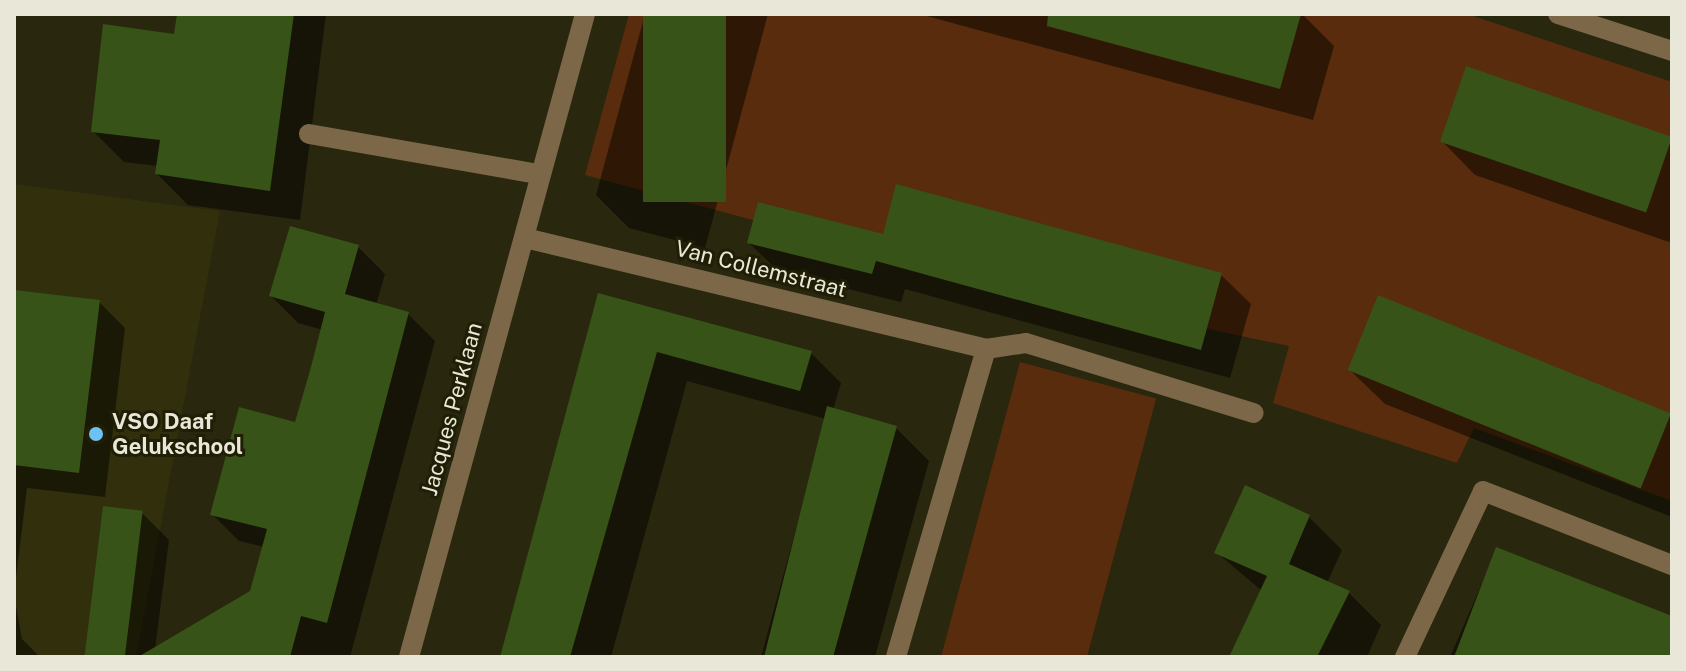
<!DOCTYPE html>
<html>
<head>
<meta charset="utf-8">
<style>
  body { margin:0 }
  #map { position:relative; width:1686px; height:671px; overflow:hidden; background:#29270d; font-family:"Public Sans",sans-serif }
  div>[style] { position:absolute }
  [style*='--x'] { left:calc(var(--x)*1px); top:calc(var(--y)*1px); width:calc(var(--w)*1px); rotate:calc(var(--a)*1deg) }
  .built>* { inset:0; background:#32300c }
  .green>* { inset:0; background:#582c0c; transform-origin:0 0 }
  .shadow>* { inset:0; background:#0007 }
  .building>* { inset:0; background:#375318; transform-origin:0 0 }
  .service>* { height:20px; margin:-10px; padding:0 10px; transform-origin:10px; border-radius:10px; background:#7c6849 }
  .minor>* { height:20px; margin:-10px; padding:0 10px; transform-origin:10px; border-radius:10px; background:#7c6849 }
  .dots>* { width:22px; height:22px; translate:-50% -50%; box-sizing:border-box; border:4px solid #201e04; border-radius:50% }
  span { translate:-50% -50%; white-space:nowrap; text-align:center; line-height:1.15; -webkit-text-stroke:6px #201e04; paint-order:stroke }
  .street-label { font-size:22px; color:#e9e8d8 }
  .poi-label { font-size:22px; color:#e9e8d8; font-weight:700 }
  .left { translate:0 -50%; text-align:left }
  .frame { position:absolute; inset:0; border:16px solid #e9e8d8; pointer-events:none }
</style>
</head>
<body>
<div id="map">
  <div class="built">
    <div style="clip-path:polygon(14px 184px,220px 211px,136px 657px,14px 657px)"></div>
  </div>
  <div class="green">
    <div style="clip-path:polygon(629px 14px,1467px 14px,1672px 82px,1672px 501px,1474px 428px,1457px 463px,1273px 403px,1289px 346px,1217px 331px,1045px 282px,1037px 296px,585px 175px)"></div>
    <div style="left:1020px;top:362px;width:141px;height:304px;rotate:15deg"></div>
  </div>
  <div class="shadow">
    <div style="clip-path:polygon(179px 14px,326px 14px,300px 220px,188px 205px,157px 174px,158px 166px,124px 162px,93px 131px,176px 36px)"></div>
    <div style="clip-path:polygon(645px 14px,768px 14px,705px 248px,629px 228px,596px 195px)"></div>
    <div style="clip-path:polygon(919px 14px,1302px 14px,1334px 46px,1313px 120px)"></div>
    <div style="clip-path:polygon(1672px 139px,1672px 243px,1475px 175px,1442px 141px)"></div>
    <div style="clip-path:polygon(884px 236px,1221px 275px,1251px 304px,1230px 378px,905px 289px,901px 302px,779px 272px,749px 243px)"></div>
    <div style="clip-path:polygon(358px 247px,385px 274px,376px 305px,408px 314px,435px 341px,350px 657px,176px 657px,252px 592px,264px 547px,239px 541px,212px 514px,297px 424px,323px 330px,298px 323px,271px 296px)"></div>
    <div style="clip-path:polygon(14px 291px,99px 302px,125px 328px,105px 497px,27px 488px,14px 594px)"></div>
    <div style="clip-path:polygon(600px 295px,811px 353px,841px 383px,833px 410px,896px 428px,929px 461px,875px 657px,761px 657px,826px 419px,687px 381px,611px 657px,502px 657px)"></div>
    <div style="clip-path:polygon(1351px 371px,1672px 414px,1672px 517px,1385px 404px)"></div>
    <div style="clip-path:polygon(142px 513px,169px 540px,154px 657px,86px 657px)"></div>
    <div style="clip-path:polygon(1309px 517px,1342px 550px,1327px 583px,1349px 593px,1381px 625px,1367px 657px,1231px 657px,1262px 591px,1216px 552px)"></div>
    <div style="clip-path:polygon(1497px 549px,1672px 619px,1672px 657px,1450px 657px)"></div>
    <div style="clip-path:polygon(14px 595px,22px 639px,40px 657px,14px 657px)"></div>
  </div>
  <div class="building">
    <div style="clip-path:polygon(177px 14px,294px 14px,270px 191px,155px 174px,160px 140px,91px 132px,103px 24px,174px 34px)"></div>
    <div style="left:643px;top:14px;width:83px;height:188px"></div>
    <div style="clip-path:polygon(1048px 14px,1301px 14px,1280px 89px,1047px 26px)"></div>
    <div style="left:1466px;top:66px;width:218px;height:80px;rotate:19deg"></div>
    <div style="clip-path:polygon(896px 184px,1222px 273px,1201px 350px,876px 261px,872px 274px,747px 243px,758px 202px,883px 234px)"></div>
    <div style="clip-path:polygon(290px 226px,359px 245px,345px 294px,409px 312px,327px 623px,301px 616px,290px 657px,138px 657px,250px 591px,267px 529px,210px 515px,239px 407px,295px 422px,311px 367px,325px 312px,269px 296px)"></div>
    <div style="clip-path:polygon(14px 290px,100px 300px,79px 473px,14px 465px)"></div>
    <div style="clip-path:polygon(598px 293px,812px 351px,800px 391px,657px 352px,570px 657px,500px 657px)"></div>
    <div style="left:1378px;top:295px;width:316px;height:81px;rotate:22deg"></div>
    <div style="clip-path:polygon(827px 406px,897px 426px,833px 657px,764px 657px)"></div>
    <div style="clip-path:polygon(1245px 485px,1310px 515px,1289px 564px,1350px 591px,1317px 657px,1229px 657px,1267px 576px,1214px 553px)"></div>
    <div style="left:103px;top:506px;width:40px;height:152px;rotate:7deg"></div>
    <div style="clip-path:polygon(1496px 547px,1672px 616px,1672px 657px,1454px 657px)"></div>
  </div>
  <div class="service">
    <div style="--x:309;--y:134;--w:233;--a:9.9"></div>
    <div style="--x:986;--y:349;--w:40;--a:-8.5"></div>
    <div style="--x:1026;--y:343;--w:238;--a:17.1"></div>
  </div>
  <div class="minor">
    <div style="--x:1558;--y:14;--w:120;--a:18"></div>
    <div style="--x:525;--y:238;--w:474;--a:13.5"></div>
    <div style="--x:986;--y:349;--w:321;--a:106.3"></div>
    <div style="--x:409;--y:657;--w:667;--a:-74.69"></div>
    <div style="--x:1405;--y:657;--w:183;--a:-64.8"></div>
    <div style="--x:1483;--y:491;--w:203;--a:21.4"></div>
  </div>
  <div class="dots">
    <div style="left:96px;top:434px;background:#6dc2f3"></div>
  </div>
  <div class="street-label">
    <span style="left:761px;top:269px;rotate:14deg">Van Collemstraat</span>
    <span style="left:452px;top:409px;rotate:-75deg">Jacques Perklaan</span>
  </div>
  <div class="poi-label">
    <span class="left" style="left:112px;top:434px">VSO Daaf<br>Gelukschool</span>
  </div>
  <div class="frame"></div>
</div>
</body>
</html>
